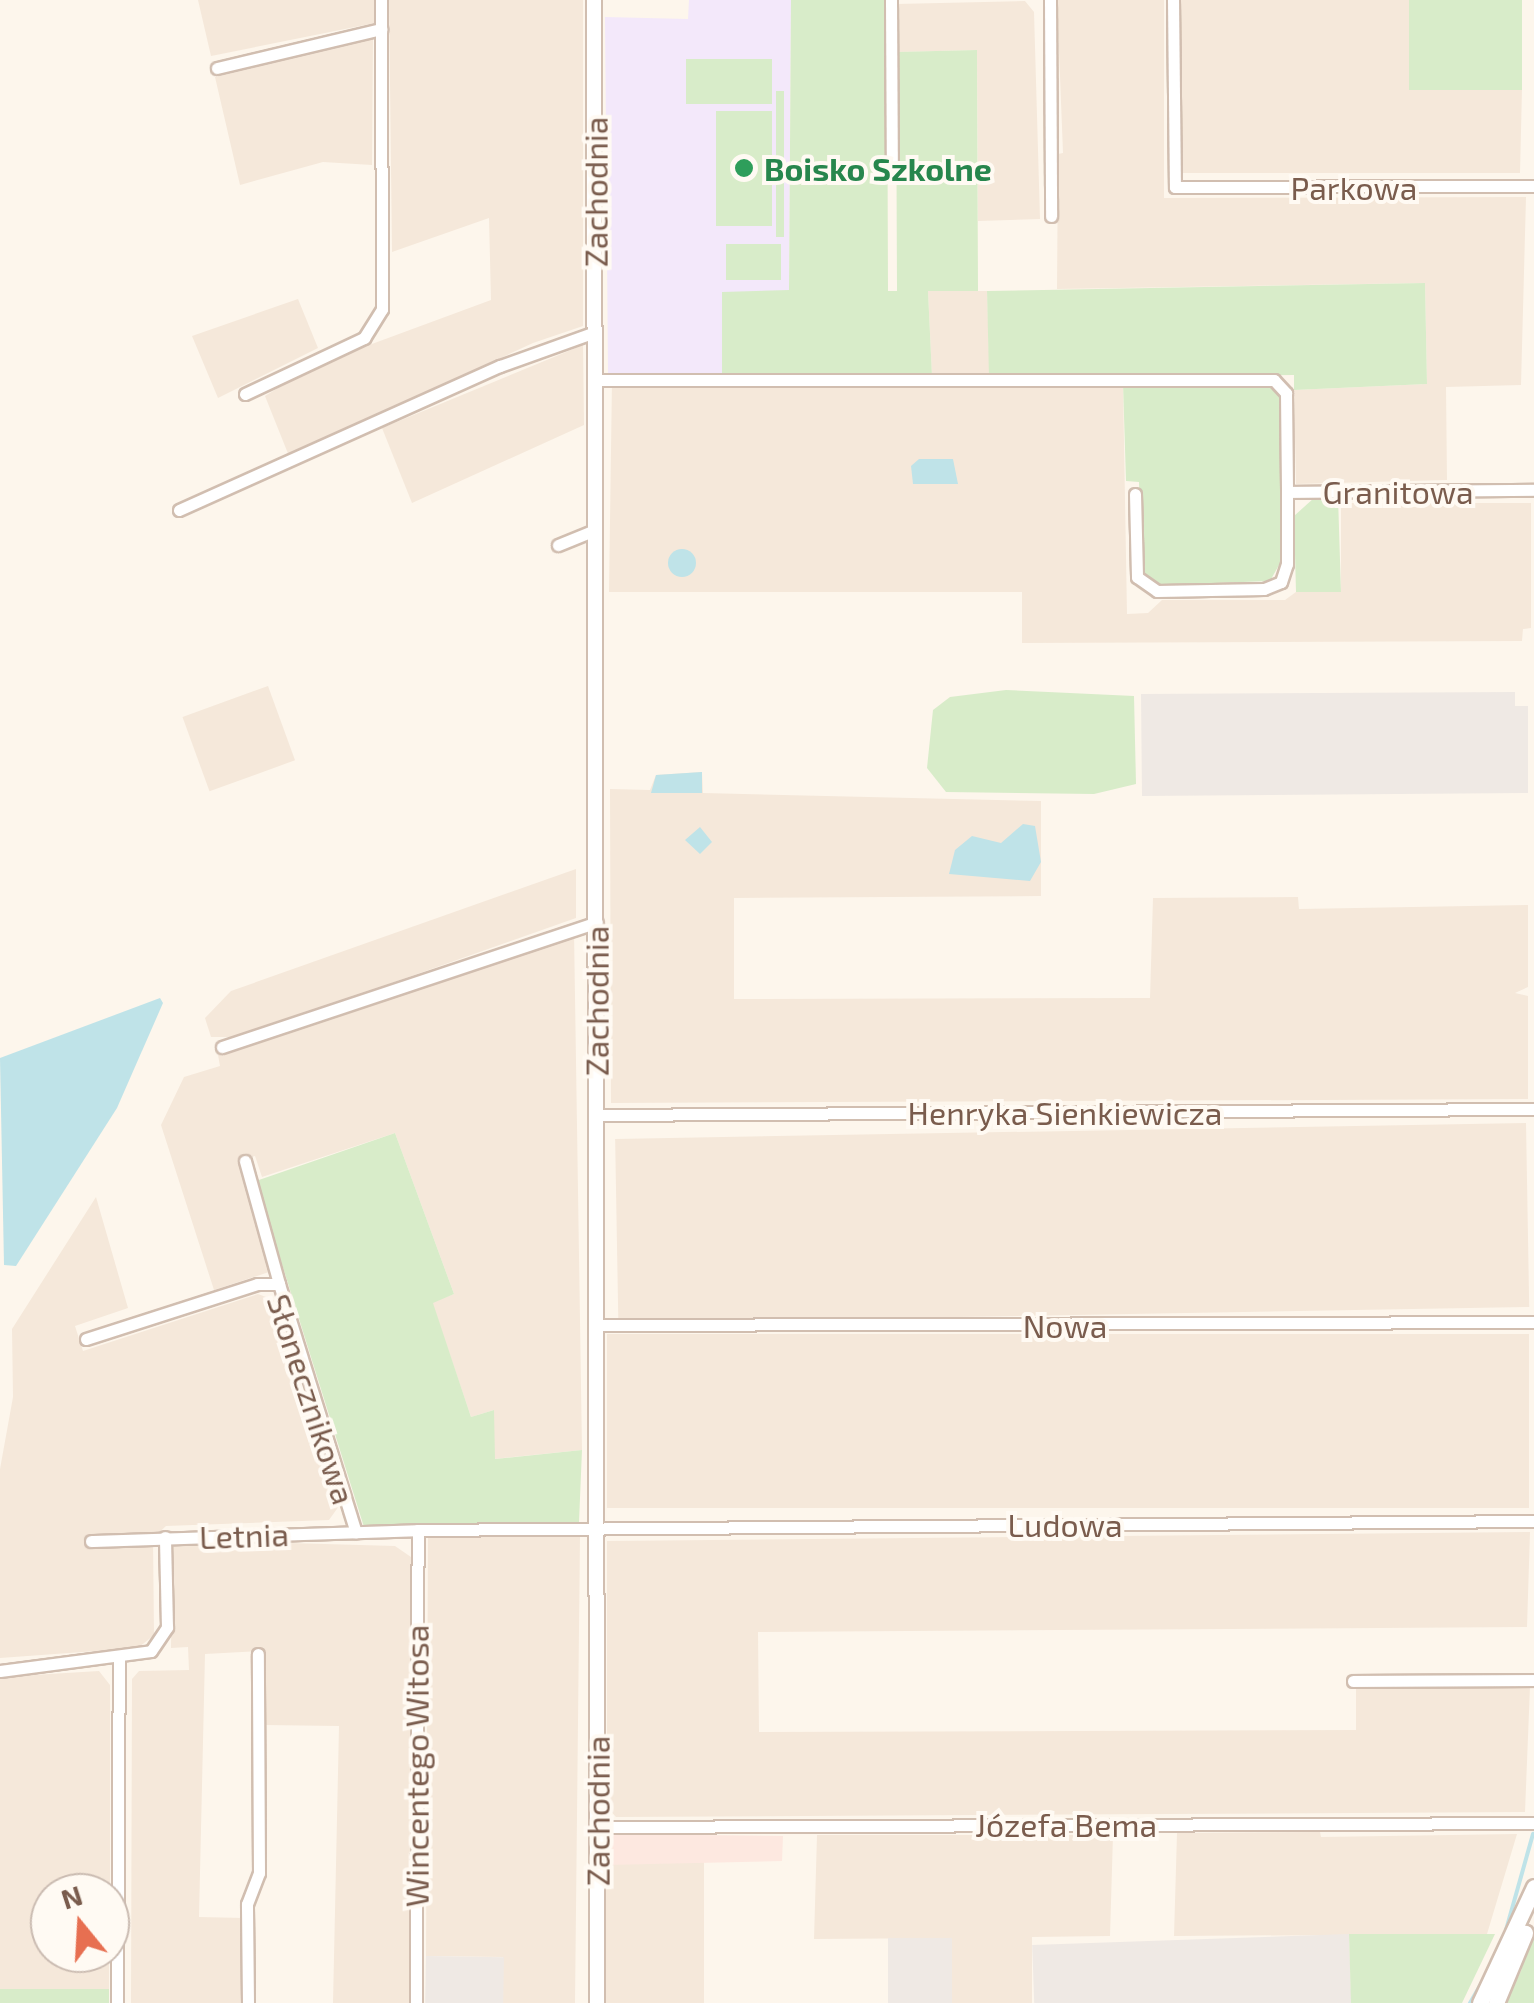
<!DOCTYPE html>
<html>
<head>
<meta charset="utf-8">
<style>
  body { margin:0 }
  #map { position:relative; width:1534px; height:2003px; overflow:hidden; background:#fdf6ec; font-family:"Exo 2",sans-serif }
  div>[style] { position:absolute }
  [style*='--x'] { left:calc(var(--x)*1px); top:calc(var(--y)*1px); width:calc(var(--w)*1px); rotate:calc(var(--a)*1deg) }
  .residential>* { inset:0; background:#f5e8da; transform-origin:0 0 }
  .commercial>* { inset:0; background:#fde8e0 }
  .industrial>* { inset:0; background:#efe9e4; transform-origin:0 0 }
  .education>* { inset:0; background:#f3e8fa }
  .green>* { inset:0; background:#d8ecc9; transform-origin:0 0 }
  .water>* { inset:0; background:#bfe3e8 }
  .round { border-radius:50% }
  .stream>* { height:4px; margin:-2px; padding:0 2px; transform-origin:2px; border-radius:2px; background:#bfe3e8 }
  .roads { filter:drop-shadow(2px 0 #d1beb0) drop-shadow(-2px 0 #d1beb0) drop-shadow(0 2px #d1beb0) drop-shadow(0 -2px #d1beb0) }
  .minor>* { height:11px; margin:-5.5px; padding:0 5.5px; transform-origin:5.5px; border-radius:5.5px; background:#fff }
  .tertiary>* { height:14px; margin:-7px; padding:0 7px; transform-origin:7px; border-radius:7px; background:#fff }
  .secondary>* { height:15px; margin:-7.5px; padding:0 7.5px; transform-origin:7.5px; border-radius:7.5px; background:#fff }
  .dots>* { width:28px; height:28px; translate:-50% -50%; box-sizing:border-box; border:5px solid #fffaf3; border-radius:50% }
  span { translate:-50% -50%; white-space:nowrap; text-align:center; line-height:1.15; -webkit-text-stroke:8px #fffaf3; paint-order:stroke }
  .leisure-label { font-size:32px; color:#27864d; font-weight:700 }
  .left { translate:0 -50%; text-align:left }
  .street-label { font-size:32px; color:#7a5c4d }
  .north { position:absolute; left:30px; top:1873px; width:100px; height:100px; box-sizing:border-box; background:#fffaf3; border:2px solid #cabbb1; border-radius:50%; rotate:342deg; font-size:28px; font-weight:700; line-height:40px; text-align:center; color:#7a5c4d }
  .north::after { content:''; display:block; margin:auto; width:35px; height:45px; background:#e76f51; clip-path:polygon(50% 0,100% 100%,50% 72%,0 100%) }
</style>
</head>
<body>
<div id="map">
  <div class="residential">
    <div style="clip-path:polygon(198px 0,374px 0,375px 23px,211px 56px)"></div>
    <div style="clip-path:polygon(389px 0,583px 0,583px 326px,533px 343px,289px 456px,265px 396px,315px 365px,491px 300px,489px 218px,392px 252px)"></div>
    <div style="clip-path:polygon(1057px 0,1164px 0,1164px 198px,1526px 197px,1521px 385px,1446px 387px,1447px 480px,1296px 484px,1294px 390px,1427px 384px,1425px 283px,1057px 289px,1058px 154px,1063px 153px)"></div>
    <div style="clip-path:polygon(1178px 0,1409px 0,1412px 90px,1522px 89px,1520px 173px,1180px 173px)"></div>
    <div style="clip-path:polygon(1025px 1px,1034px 12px,1040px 219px,978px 221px,977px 50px,896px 52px,896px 4px)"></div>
    <div style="clip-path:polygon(373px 39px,372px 165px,323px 162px,240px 185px,215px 77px)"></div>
    <div style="clip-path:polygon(928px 291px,987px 291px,990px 385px,1123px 384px,1127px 614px,1148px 613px,1162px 600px,1285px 600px,1296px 592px,1341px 592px,1341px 503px,1531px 503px,1531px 628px,1523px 629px,1522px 641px,1022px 643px,1022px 592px,609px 592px,612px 380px,932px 376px)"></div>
    <div style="clip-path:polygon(298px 299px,318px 348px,218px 398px,192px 336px)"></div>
    <div style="clip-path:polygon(583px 345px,584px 425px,412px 503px,382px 428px)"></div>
    <div style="left:268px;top:686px;width:79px;height:91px;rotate:70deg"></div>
    <div style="clip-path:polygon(702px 772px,703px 793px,1041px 801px,1041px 896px,734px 898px,734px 999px,1150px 998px,1153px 898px,1298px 897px,1299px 909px,1528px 905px,1528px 987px,1515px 993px,1528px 996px,1528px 1099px,611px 1103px,610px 789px,650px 790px,656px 775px)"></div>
    <div style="clip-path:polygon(576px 869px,576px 918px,239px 1037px,211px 1037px,205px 1018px,231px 991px)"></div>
    <div style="clip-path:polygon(574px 931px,582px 1450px,494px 1459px,494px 1410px,471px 1417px,432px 1302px,454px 1294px,395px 1133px,262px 1177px,255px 1156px,239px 1161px,272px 1271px,214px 1290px,161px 1125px,184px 1077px,220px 1066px,218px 1055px)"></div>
    <div style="left:1526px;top:1123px;width:184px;height:911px;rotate:89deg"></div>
    <div style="clip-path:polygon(96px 1197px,128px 1308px,75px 1326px,83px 1351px,258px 1294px,274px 1300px,339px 1506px,329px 1520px,166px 1526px,153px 1538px,154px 1635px,138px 1648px,0 1658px,0 1469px,13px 1397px,12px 1329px)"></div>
    <div style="left:1529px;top:1334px;width:174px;height:922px;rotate:90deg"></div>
    <div style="clip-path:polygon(1530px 1532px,1527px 1627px,758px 1632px,759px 1732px,1356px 1730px,1356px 1688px,1530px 1687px,1525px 1812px,616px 1817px,607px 1807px,607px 1541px)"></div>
    <div style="clip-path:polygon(428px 1536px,580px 1536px,575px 2003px,503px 2003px,503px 1957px,426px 1956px)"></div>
    <div style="clip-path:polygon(250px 1542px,395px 1546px,411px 1557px,410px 2003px,333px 2003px,339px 1726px,265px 1725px,262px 1651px,205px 1654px,199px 1917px,244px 1918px,242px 2003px,131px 2003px,132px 1679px,139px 1671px,189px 1670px,188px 1647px,171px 1648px,172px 1544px)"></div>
    <div style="clip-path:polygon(99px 1671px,110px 1685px,110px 1893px,50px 1893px,50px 1953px,109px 1953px,109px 1989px,0 1989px,0 1677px)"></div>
    <div style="clip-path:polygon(1320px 1832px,1321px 1837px,1517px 1834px,1487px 1934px,1174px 1936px,1177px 1833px)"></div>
    <div style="clip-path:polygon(817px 1835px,1113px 1835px,1110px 1936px,1032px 1937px,1032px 2003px,952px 2003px,951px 1938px,814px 1939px)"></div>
    <div style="left:704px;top:1862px;width:141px;height:98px;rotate:90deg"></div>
  </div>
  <div class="commercial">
    <div style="clip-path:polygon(606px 1834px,783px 1836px,782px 1861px,606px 1865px)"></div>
  </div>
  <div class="industrial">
    <div style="clip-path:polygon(1515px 692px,1515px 706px,1528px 706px,1528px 793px,1142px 796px,1141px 694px)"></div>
    <div style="left:1349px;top:1934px;width:69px;height:317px;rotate:88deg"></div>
    <div style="left:952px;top:1938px;width:65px;height:64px;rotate:90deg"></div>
    <div style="left:426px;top:1956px;width:78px;height:47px;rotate:1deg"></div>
  </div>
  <div class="education">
    <div style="clip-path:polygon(689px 0,791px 0,789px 291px,722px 376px,608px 374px,605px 17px,688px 19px)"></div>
  </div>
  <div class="green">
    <div style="clip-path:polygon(791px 0,887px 0,888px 291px,897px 291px,896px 52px,977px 50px,978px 291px,928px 291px,932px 376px,722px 376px,722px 292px,789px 290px)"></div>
    <div style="left:1409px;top:0;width:113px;height:90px"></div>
    <div style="left:686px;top:59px;width:86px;height:45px"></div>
    <div style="left:776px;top:91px;width:8px;height:146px"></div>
    <div style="left:716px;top:111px;width:56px;height:115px"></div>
    <div style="left:726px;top:244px;width:55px;height:36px"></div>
    <div style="clip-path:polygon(1425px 283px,1427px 384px,1294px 390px,1294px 375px,989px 378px,987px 291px)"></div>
    <div style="clip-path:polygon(1123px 384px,1267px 385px,1280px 393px,1283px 558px,1270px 581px,1162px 585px,1147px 579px,1141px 565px,1139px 482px,1126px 481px)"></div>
    <div style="clip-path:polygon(1338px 497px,1341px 592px,1296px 592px,1294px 516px,1314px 498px)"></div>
    <div style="clip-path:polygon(1006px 690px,1134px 696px,1136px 784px,1094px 794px,946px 792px,927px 768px,933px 710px,950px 697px)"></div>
    <div style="clip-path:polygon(395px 1133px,454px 1294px,433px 1303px,471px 1417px,494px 1410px,495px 1459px,582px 1450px,579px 1522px,364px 1527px,256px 1181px)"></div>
    <div style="clip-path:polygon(1534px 1930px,1534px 2003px,1505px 2003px,1521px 1971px)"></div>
    <div style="clip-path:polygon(1349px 1934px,1495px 1934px,1462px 2003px,1351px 2003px)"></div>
    <div style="left:0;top:1989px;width:109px;height:14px"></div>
  </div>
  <div class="water">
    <div style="clip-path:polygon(919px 459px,953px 459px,958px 484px,913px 484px,911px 466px)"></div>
    <div class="round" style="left:668px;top:549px;width:28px;height:28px"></div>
    <div style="clip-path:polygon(702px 772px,702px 793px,651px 793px,656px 775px)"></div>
    <div style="clip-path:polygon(1023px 824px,1035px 826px,1041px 862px,1030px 881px,949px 874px,955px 850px,972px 836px,1001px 843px)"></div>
    <div style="clip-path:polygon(700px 827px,712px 842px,700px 854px,685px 840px)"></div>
    <div style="clip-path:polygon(160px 998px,163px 1003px,117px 1108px,16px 1266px,4px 1265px,0 1058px)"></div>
  </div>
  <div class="stream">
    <div style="--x:1506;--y:1930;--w:100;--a:-74.3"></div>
    <div style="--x:1470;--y:2003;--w:22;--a:-60"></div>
  </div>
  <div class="roads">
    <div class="minor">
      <div style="--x:891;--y:0;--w:169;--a:89.7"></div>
      <div style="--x:1050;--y:0;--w:216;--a:89.7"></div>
      <div style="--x:1173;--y:0;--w:187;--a:89.4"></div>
      <div style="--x:1175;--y:187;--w:359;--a:-0.2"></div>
      <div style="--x:217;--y:68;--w:169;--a:-13.4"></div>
      <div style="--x:595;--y:380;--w:679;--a:0"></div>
      <div style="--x:1274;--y:380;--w:18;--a:47"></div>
      <div style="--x:1286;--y:393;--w:99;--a:89.4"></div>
      <div style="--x:245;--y:394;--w:132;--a:-25.2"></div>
      <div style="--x:364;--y:338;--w:34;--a:-58"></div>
      <div style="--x:382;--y:309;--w:309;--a:-90.2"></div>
      <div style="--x:1135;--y:494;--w:83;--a:88.6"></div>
      <div style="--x:1137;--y:577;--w:24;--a:35"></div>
      <div style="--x:1157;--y:591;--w:107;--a:-1.1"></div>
      <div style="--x:1264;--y:589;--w:18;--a:-22"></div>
      <div style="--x:1281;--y:582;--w:19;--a:-72"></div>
      <div style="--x:1287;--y:564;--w:72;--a:-90"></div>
      <div style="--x:1287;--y:492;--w:247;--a:-0.5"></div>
      <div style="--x:179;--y:510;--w:352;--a:-24.2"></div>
      <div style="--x:500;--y:366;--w:101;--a:-19.7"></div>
      <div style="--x:558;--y:545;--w:40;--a:-22"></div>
      <div style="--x:222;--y:1047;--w:395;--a:-18.4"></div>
      <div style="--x:596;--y:1115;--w:938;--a:-0.37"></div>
      <div style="--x:245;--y:1161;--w:128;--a:74.5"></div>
      <div style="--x:596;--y:1325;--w:938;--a:-0.18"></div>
      <div style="--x:86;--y:1339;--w:180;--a:-17.8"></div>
      <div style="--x:257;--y:1284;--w:22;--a:0"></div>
      <div style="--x:279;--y:1284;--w:260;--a:72.8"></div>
      <div style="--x:91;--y:1541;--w:327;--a:-1.9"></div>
      <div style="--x:418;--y:1530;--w:1116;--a:-0.46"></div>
      <div style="--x:0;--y:1671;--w:152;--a:-7.5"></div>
      <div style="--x:151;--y:1651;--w:29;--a:-56"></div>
      <div style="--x:167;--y:1627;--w:90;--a:-91.3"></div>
      <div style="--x:1353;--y:1681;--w:181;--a:-0.3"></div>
      <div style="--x:597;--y:1827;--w:937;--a:-0.24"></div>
      <div style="--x:117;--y:2003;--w:345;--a:-89.7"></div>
      <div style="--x:248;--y:2003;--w:99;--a:-90.6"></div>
      <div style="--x:247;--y:1904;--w:33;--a:-69"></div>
      <div style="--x:259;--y:1873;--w:219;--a:-90.3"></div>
      <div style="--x:416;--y:2003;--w:473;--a:-89.8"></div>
    </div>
    <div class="tertiary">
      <div style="--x:594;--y:0;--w:2003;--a:89.91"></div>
    </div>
    <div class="secondary">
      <div style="--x:1480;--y:2003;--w:128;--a:-65"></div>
      <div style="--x:1496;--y:2003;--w:76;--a:-67.5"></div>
    </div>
  </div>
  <div class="dots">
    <div style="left:744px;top:168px;background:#2e9e5b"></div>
  </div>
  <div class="leisure-label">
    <span class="left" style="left:764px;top:168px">Boisko Szkolne</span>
  </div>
  <div class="street-label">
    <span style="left:1354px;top:187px">Parkowa</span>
    <span style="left:595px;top:192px;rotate:-90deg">Zachodnia</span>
    <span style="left:1398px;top:491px">Granitowa</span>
    <span style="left:596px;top:1001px;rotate:-90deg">Zachodnia</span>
    <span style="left:1065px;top:1112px">Henryka Sienkiewicza</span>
    <span style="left:1065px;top:1325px">Nowa</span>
    <span style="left:312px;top:1399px;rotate:72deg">Słonecznikowa</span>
    <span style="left:1065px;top:1524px">Ludowa</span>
    <span style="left:244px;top:1535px;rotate:-2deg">Letnia</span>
    <span style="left:416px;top:1766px;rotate:-90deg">Wincentego Witosa</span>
    <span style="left:597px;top:1811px;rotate:-90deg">Zachodnia</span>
    <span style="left:1066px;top:1824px">Józefa Bema</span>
  </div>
  <div class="north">N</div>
</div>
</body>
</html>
